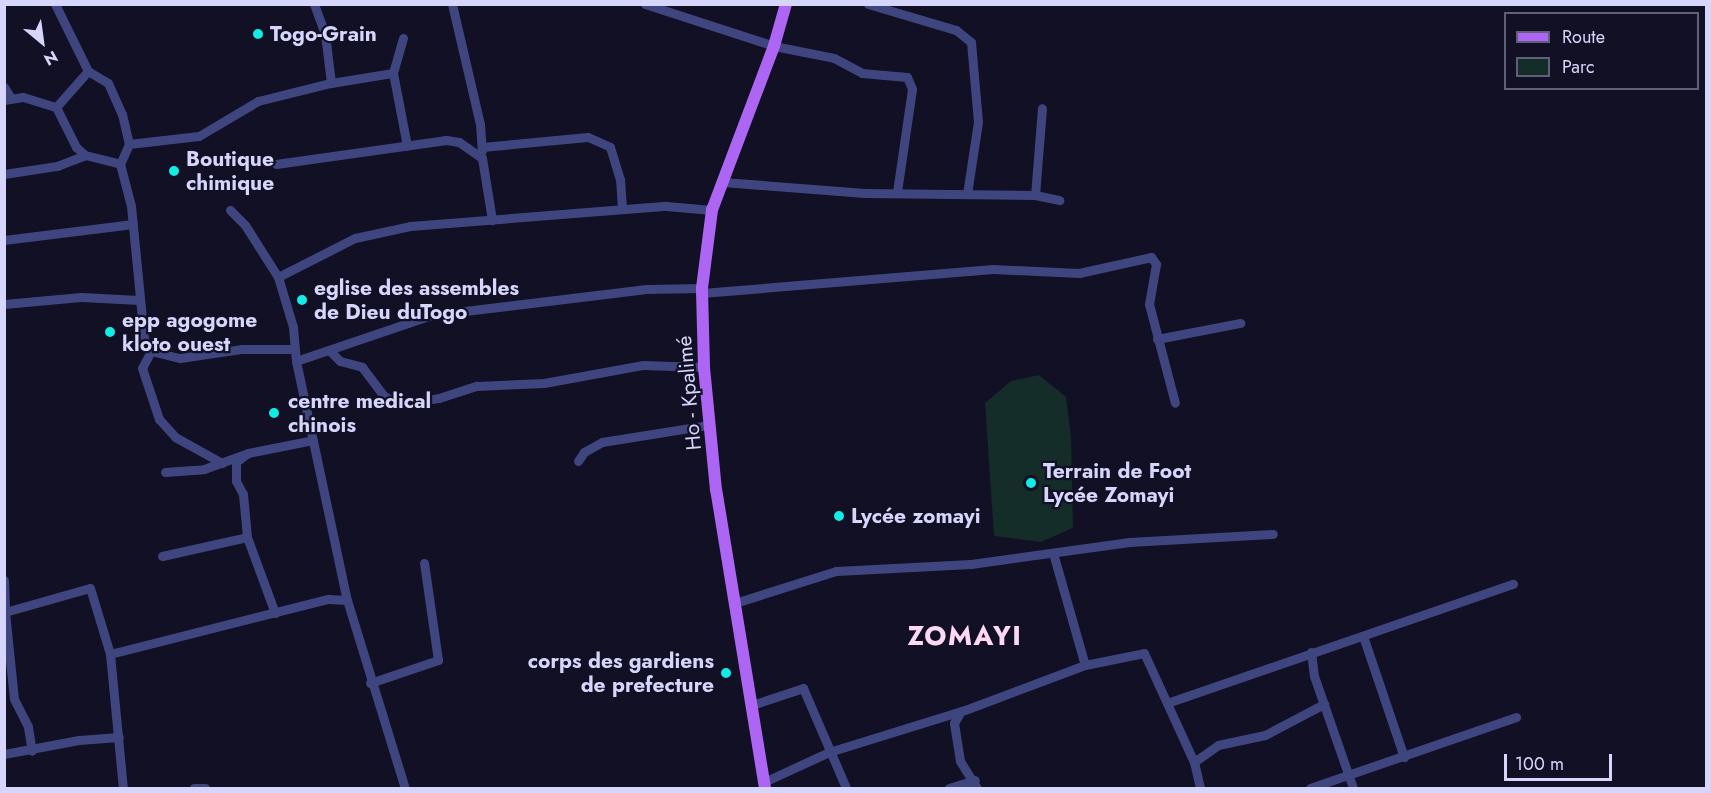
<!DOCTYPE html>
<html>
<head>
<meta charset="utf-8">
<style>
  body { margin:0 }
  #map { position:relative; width:1711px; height:793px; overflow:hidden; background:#111024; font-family:Jost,sans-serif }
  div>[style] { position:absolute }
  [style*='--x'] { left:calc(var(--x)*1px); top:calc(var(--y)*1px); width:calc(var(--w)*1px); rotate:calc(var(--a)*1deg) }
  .green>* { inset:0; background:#142d29 }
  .minor>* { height:9px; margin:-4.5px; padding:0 4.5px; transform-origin:4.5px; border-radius:4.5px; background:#3f457f }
  .major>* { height:12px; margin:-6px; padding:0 6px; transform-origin:6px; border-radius:6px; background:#ac66f3 }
  .dots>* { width:16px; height:16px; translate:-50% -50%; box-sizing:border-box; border:3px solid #111024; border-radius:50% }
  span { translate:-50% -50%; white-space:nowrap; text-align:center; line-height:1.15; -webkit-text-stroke:4.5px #111024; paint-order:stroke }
  .poi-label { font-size:21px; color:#d6d6fc; font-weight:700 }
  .left { translate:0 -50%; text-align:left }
  .right { translate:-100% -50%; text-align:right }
  .street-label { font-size:21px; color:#d6d6fc }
  .district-label { font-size:27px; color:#fcd8f3; font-weight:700; letter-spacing:1.5px }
  .frame { position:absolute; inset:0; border:6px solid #d6d6fc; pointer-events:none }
  .legend { position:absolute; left:1504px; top:12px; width:195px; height:78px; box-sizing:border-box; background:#111024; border:2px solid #605f7a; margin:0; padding:8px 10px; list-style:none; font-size:18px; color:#d6d6fc }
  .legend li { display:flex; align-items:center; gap:12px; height:30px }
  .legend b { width:30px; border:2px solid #605f7a }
  .north { position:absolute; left:12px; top:12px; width:60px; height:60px; -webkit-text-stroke:4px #111024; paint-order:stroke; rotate:151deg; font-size:16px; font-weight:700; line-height:24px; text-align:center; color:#d6d6fc }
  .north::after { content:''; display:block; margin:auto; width:21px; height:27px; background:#d6d6fc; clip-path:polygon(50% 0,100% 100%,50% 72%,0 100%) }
  .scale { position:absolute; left:1504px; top:754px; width:108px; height:27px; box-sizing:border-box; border:3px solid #d6d6fc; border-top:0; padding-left:8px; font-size:18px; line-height:21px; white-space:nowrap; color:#d6d6fc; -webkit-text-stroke:4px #111024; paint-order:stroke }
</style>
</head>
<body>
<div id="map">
  <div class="green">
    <div style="clip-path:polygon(1039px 375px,1066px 397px,1071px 438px,1073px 528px,1041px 542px,994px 536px,985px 403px,1011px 381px)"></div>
  </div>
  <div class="minor">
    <div style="--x:55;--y:4;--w:75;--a:63.8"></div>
    <div style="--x:88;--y:71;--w:48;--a:131.6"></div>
    <div style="--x:314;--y:4;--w:32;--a:70"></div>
    <div style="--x:325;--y:34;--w:49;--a:83"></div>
    <div style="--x:331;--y:83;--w:63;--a:-9.2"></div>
    <div style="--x:452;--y:4;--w:123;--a:76.9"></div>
    <div style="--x:480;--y:124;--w:27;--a:86"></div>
    <div style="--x:645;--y:4;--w:136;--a:18"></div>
    <div style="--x:774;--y:46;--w:61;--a:11.3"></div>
    <div style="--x:834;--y:58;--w:32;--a:28"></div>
    <div style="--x:862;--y:73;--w:45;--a:5.1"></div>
    <div style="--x:907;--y:77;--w:13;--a:67"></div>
    <div style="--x:912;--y:89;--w:104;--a:98.3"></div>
    <div style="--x:868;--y:4;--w:92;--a:16.5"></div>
    <div style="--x:956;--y:30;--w:19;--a:39"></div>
    <div style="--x:971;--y:42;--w:80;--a:85"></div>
    <div style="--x:978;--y:122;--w:73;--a:98.7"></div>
    <div style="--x:403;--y:38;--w:36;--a:106"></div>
    <div style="--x:393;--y:73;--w:74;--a:79.1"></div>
    <div style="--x:88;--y:71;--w:23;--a:31"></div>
    <div style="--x:108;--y:83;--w:34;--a:66"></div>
    <div style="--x:122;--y:114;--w:31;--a:77"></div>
    <div style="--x:129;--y:144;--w:22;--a:114"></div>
    <div style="--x:4;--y:87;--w:13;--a:58"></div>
    <div style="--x:4;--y:100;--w:19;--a:-9"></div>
    <div style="--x:23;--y:97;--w:34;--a:17"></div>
    <div style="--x:56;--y:107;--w:45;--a:63.4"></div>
    <div style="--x:76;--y:147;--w:12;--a:42"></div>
    <div style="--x:85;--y:155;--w:36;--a:14"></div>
    <div style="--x:120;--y:164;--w:43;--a:75.3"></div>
    <div style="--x:131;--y:206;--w:134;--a:84.4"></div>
    <div style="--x:144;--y:339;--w:14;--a:60"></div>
    <div style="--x:151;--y:351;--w:30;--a:14"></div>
    <div style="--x:180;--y:358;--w:63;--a:-8.3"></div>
    <div style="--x:242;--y:349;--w:51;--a:0"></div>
    <div style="--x:129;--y:144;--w:70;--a:-6.5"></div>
    <div style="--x:199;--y:136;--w:69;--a:-30.7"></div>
    <div style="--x:258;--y:101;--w:75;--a:-13.9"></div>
    <div style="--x:482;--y:147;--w:106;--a:-5.4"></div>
    <div style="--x:588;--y:137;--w:24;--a:24"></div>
    <div style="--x:610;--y:147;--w:34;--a:73"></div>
    <div style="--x:620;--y:179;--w:30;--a:86"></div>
    <div style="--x:276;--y:164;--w:172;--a:-8"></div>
    <div style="--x:446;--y:140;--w:13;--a:9"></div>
    <div style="--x:459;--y:142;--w:28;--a:35"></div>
    <div style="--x:482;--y:158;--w:63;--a:80.8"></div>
    <div style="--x:4;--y:174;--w:54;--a:-8.6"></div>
    <div style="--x:57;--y:166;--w:30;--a:-21"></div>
    <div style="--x:723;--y:182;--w:142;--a:4.4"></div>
    <div style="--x:865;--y:193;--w:170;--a:0.7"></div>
    <div style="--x:1035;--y:195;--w:25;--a:12"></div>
    <div style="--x:1035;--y:195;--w:87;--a:-85.4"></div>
    <div style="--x:230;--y:210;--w:21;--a:45"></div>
    <div style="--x:245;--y:225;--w:62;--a:57.6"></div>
    <div style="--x:278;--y:277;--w:52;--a:73.3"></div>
    <div style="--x:293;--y:327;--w:34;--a:85"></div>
    <div style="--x:296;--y:361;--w:244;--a:78"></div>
    <div style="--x:347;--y:600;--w:197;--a:72.9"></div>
    <div style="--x:4;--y:240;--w:130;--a:-7.1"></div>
    <div style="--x:278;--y:277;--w:86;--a:-26.9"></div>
    <div style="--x:355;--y:238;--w:56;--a:-12.3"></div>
    <div style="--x:410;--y:226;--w:257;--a:-4.5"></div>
    <div style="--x:666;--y:206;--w:46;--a:5"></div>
    <div style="--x:702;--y:293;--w:292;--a:-4.7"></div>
    <div style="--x:993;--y:269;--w:86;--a:2.7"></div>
    <div style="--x:1079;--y:273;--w:74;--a:-12.5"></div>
    <div style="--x:1151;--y:257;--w:9;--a:54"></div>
    <div style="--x:1156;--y:264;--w:41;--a:99.9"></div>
    <div style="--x:1149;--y:304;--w:102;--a:75.3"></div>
    <div style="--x:4;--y:304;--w:77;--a:-5.2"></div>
    <div style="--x:81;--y:297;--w:58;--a:3"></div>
    <div style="--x:1157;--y:339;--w:85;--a:-10.9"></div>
    <div style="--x:329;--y:350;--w:16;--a:45"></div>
    <div style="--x:340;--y:361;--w:23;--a:15"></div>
    <div style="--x:362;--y:367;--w:36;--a:53"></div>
    <div style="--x:384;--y:396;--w:16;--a:30"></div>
    <div style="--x:398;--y:404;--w:41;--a:-8.3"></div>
    <div style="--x:439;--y:398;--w:40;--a:-18"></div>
    <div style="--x:477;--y:386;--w:67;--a:-2.6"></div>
    <div style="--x:544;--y:383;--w:101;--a:-10.3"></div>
    <div style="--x:643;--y:365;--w:61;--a:1.9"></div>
    <div style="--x:151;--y:351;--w:19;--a:118"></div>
    <div style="--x:142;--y:368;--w:54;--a:71.6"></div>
    <div style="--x:159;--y:419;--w:24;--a:48"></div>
    <div style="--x:175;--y:437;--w:54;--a:29"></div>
    <div style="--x:296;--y:361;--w:144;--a:-18.7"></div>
    <div style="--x:432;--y:315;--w:216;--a:-6.9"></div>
    <div style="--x:646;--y:289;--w:56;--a:-1"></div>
    <div style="--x:248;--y:453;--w:15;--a:143"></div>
    <div style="--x:236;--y:462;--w:19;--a:90"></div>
    <div style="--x:236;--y:481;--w:15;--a:62"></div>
    <div style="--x:243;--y:494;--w:43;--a:84.7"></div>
    <div style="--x:247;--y:537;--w:81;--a:69.8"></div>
    <div style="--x:578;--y:461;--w:11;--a:-56"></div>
    <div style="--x:584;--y:452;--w:21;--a:-29"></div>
    <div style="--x:602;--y:442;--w:107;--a:-9.1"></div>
    <div style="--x:165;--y:472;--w:39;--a:-4"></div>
    <div style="--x:204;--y:469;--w:47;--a:-20"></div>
    <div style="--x:248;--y:453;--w:66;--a:-11.3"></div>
    <div style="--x:1053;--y:553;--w:116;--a:74.1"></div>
    <div style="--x:162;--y:556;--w:87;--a:-12.6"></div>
    <div style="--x:4;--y:580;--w:32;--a:88"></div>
    <div style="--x:5;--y:612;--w:88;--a:-15.8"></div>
    <div style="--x:90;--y:588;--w:69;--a:73.1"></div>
    <div style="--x:110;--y:654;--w:225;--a:-14.2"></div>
    <div style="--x:328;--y:599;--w:19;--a:3"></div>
    <div style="--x:735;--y:603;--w:106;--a:-17.6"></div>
    <div style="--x:836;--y:571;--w:135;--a:-3"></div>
    <div style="--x:971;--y:564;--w:160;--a:-7.9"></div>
    <div style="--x:1129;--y:542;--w:144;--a:-3.2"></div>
    <div style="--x:5;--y:612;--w:87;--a:84.1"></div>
    <div style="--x:14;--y:699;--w:31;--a:63"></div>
    <div style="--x:28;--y:727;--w:24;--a:81"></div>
    <div style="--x:1363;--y:636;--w:128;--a:71.3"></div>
    <div style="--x:1311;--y:652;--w:24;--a:83"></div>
    <div style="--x:1314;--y:676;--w:119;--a:70.8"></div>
    <div style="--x:110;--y:654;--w:135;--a:84.5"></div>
    <div style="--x:370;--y:683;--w:72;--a:-18.7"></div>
    <div style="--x:438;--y:660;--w:98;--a:-98.2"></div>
    <div style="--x:1167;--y:703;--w:366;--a:-19"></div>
    <div style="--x:752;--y:705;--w:54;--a:-18.4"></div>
    <div style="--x:803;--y:688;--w:109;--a:66.7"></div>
    <div style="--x:961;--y:711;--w:14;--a:120"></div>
    <div style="--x:954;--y:723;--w:38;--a:81"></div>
    <div style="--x:960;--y:761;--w:32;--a:58"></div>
    <div style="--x:4;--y:754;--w:76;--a:-10.6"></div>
    <div style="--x:79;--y:740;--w:40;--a:-4.3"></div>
    <div style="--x:1194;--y:762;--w:29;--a:-35"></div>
    <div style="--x:1218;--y:745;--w:48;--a:-12"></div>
    <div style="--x:1265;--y:735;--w:67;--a:-27.7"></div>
    <div style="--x:764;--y:782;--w:72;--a:-24.8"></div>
    <div style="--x:829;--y:752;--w:142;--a:-17.2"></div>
    <div style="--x:965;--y:710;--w:128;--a:-20.6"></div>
    <div style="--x:1085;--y:665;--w:60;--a:-11.5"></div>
    <div style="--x:1144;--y:653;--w:120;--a:65.4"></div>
    <div style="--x:1194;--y:762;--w:27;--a:77"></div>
    <div style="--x:194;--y:788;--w:11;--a:0"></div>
    <div style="--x:949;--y:788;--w:27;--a:-17"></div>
    <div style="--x:1310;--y:788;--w:218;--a:-19"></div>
  </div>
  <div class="major">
    <div style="--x:765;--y:788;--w:302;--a:-99.3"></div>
    <div style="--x:716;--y:490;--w:124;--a:-95.6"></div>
    <div style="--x:704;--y:367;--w:79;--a:-91.5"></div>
    <div style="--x:702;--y:288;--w:79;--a:-82.7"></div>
    <div style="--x:712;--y:210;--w:175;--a:-69.3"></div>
    <div style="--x:774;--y:46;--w:44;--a:-74.1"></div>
  </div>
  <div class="dots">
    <div style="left:258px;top:34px;background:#12ece6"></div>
    <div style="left:174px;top:171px;background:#12ece6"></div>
    <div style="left:302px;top:300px;background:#12ece6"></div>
    <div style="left:110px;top:332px;background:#12ece6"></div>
    <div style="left:274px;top:413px;background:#12ece6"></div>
    <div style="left:1031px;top:483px;background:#12ece6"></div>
    <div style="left:839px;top:516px;background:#12ece6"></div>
    <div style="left:726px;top:673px;background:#12ece6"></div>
  </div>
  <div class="poi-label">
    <span class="left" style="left:270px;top:34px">Togo-Grain</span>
    <span class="left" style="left:186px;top:171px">Boutique<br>chimique</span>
    <span class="left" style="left:314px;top:300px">eglise des assembles<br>de Dieu duTogo</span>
    <span class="left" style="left:122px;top:332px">epp agogome<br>kloto ouest</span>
    <span class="left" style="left:288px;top:413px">centre medical<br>chinois</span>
    <span class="left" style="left:1043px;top:483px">Terrain de Foot<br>Lycée Zomayi</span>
    <span class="left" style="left:851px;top:516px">Lycée zomayi</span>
    <span class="right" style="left:714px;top:673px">corps des gardiens<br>de prefecture</span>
  </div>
  <div class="street-label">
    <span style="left:689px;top:393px;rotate:-95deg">Ho - Kpalimé</span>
  </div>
  <div class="district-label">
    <span style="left:965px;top:636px">ZOMAYI</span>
  </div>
  <div class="frame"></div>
  <ul class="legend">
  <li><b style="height:8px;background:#ac66f3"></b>Route</li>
  <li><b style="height:16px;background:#142d29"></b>Parc</li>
  </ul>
  <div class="north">N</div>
  <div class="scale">100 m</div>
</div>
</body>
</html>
